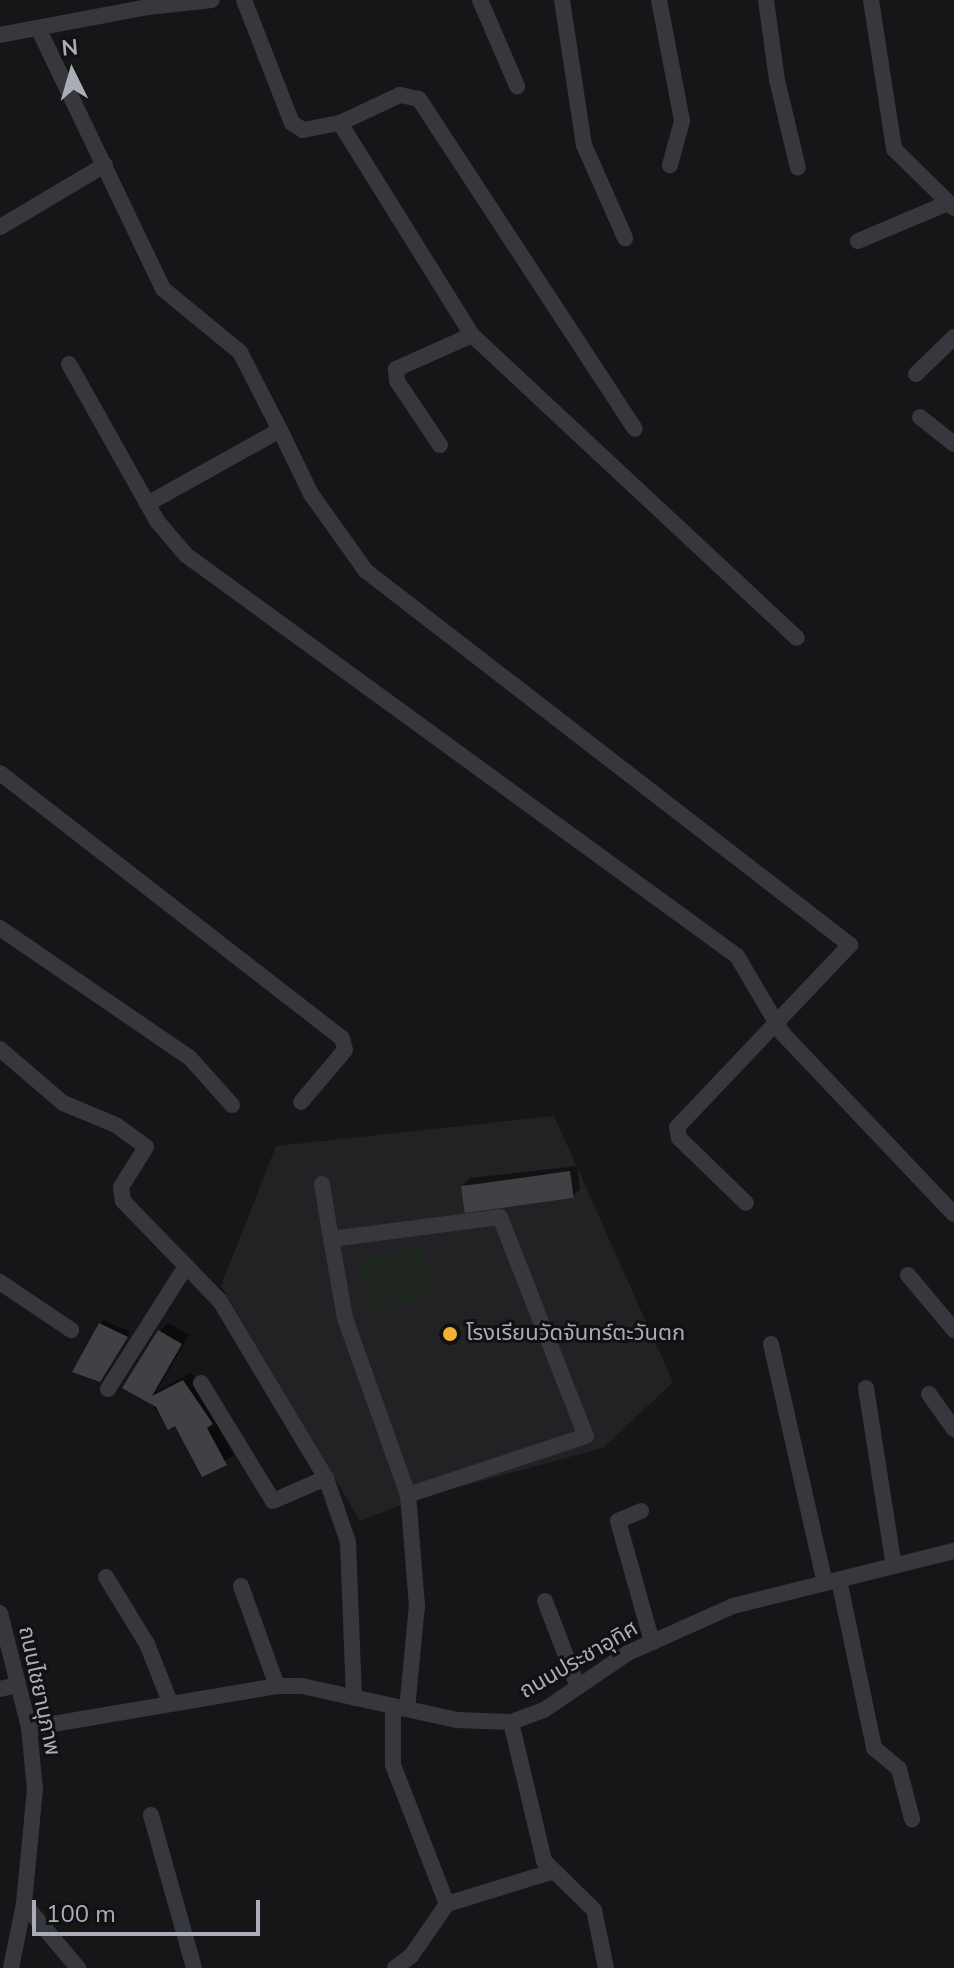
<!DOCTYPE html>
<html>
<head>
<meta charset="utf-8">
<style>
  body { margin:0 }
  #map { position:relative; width:954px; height:1968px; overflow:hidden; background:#161618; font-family:"Nunito Sans","Noto Sans Thai",sans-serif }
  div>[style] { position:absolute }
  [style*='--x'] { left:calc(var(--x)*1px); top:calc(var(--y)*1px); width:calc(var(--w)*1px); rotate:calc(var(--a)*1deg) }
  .built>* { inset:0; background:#222225 }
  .green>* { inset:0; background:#1e261f; transform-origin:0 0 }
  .shadow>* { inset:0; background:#0007 }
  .building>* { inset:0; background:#404145; transform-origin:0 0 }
  .minor>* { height:16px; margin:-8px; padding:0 8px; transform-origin:8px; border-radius:8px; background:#37383d }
  .dots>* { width:22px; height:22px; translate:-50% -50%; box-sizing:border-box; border:4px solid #111113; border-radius:50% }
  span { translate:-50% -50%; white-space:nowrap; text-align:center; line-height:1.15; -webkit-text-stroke:6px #111113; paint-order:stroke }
  .poi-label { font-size:22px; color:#a8adb8 }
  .left { translate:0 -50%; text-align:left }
  .street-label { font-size:22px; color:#a8adb8 }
  .north { position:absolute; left:32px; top:32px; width:80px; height:80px; -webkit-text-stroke:6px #111113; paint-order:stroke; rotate:355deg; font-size:22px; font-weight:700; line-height:32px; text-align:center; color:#a8adb8 }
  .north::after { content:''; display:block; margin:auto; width:28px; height:36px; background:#a8adb8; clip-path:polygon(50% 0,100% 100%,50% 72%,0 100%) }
  .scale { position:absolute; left:32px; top:1900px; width:228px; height:36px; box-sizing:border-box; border:4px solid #a8adb8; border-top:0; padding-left:10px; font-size:24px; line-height:28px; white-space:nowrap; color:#a8adb8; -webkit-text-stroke:6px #111113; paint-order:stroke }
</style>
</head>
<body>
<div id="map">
  <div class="built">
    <div style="clip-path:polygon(554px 1116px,673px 1382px,603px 1448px,422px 1497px,360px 1521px,221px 1286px,276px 1146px)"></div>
  </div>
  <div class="green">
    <div style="left:423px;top:1247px;width:52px;height:65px;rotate:79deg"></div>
  </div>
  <div class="shadow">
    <div style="clip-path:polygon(577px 1166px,580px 1189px,573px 1196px,463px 1185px,470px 1178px)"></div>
    <div style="clip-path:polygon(104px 1320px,130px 1332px,103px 1375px,100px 1324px)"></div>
    <div style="clip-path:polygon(168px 1323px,189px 1335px,156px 1392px,191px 1373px,220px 1415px,215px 1420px,234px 1455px,203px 1475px,176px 1423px,169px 1427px,149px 1401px,160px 1331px)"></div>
  </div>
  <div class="building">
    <div style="left:570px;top:1171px;width:27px;height:110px;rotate:82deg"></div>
    <div style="clip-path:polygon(99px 1323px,128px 1337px,100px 1382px,72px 1372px)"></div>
    <div style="clip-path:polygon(158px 1330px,182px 1344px,152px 1396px,183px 1380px,213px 1424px,207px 1428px,227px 1465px,202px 1477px,175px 1426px,168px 1430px,156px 1407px,122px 1388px)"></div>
  </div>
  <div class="minor">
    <div style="--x:244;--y:0;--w:132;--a:68.7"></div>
    <div style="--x:292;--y:123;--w:13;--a:32"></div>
    <div style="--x:303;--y:130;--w:38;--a:-11"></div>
    <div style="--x:340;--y:123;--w:250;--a:58.1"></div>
    <div style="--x:472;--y:335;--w:444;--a:43"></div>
    <div style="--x:480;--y:0;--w:94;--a:66.7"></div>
    <div style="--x:562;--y:0;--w:147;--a:81.4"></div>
    <div style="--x:584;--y:145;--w:102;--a:66.2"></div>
    <div style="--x:659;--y:0;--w:123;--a:79.2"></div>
    <div style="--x:682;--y:121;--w:46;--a:105.3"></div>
    <div style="--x:766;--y:0;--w:81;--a:82.2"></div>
    <div style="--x:777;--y:80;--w:90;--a:76.6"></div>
    <div style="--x:871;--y:0;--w:151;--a:81.2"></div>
    <div style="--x:894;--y:149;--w:84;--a:44.5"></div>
    <div style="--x:39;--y:30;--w:287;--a:64.4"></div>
    <div style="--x:163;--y:289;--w:99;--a:39.3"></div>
    <div style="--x:240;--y:352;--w:88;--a:62.9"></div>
    <div style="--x:280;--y:430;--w:152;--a:150.9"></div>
    <div style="--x:0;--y:35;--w:151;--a:-10.7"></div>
    <div style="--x:148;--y:7;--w:64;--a:-6.2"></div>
    <div style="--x:340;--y:123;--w:66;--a:-25"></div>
    <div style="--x:400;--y:95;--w:19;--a:12"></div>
    <div style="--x:419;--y:99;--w:394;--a:56.8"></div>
    <div style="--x:0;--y:227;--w:122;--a:-30.6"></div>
    <div style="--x:858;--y:241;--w:98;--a:-22.9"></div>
    <div style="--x:69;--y:364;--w:180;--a:60.7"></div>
    <div style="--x:157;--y:521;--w:45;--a:49.5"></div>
    <div style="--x:186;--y:555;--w:681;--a:36.05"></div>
    <div style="--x:737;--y:956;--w:91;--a:59.5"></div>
    <div style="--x:783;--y:1034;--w:248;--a:46.5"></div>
    <div style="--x:916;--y:374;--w:53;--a:-44.2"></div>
    <div style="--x:920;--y:417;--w:43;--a:38.5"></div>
    <div style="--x:280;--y:430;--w:71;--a:64.2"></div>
    <div style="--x:311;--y:494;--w:95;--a:54.5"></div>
    <div style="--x:366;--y:571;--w:612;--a:37.69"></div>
    <div style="--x:850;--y:945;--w:251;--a:133.5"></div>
    <div style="--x:677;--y:1127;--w:11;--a:80"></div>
    <div style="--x:679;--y:1138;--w:93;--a:44.1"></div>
    <div style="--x:440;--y:445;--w:77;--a:-123.9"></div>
    <div style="--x:397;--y:381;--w:12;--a:-95"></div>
    <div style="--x:396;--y:369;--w:83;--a:-24.1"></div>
    <div style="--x:0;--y:773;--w:433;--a:37.8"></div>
    <div style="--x:342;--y:1038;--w:12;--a:76"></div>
    <div style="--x:345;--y:1050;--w:68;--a:130.2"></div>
    <div style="--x:0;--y:928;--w:230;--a:34.4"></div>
    <div style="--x:190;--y:1058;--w:63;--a:48.2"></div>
    <div style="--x:0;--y:1049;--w:83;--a:40.6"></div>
    <div style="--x:63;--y:1103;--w:57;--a:22.5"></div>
    <div style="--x:116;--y:1125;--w:37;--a:36"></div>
    <div style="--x:146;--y:1147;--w:47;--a:122"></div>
    <div style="--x:121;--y:1187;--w:14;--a:82"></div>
    <div style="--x:123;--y:1201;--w:139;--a:45.9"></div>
    <div style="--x:220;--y:1301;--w:206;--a:59.1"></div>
    <div style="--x:326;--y:1478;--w:68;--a:71"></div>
    <div style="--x:348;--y:1542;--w:156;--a:87.8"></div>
    <div style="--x:322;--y:1184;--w:56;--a:80.7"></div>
    <div style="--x:908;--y:1275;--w:72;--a:50.1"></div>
    <div style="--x:0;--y:1282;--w:86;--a:34.1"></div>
    <div style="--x:771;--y:1344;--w:245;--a:77.3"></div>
    <div style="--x:201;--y:1383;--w:138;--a:58.6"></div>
    <div style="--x:273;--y:1501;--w:58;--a:-23.5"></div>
    <div style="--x:866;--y:1388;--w:180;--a:81.1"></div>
    <div style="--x:108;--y:1389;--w:146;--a:-57.6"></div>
    <div style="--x:929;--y:1394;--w:43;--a:54.5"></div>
    <div style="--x:641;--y:1511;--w:25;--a:157"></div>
    <div style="--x:618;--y:1521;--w:126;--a:74.3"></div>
    <div style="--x:106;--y:1577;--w:79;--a:58.5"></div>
    <div style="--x:147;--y:1644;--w:62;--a:68.4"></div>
    <div style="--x:839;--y:1580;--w:172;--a:78.2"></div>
    <div style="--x:874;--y:1748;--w:33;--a:40"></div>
    <div style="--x:899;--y:1769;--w:52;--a:75.4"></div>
    <div style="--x:241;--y:1586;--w:106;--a:70.2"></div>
    <div style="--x:545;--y:1601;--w:92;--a:69"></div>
    <div style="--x:0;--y:1613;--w:119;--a:75.8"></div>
    <div style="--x:29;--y:1728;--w:61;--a:84.4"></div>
    <div style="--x:35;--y:1789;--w:116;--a:95.5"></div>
    <div style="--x:24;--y:1904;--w:65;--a:101.5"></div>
    <div style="--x:0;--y:1689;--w:17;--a:-13"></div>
    <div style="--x:393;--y:1706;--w:59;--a:90"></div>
    <div style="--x:393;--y:1765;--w:149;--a:68.8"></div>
    <div style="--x:407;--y:1709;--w:103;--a:-84.5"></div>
    <div style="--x:417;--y:1606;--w:111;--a:-94.6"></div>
    <div style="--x:408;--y:1495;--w:188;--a:-109.6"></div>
    <div style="--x:345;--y:1318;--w:80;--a:-100"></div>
    <div style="--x:331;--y:1239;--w:170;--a:-7.4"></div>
    <div style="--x:500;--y:1217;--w:235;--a:68.6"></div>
    <div style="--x:586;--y:1436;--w:188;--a:161.7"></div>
    <div style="--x:511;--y:1722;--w:143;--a:76.6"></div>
    <div style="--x:544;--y:1861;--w:70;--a:44.4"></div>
    <div style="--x:594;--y:1910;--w:59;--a:78.3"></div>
    <div style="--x:29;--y:1728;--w:252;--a:-9.6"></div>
    <div style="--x:277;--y:1686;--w:25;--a:0"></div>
    <div style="--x:302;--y:1686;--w:159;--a:12.4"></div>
    <div style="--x:457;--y:1720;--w:54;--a:2.1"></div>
    <div style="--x:511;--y:1722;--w:35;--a:-20"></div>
    <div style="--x:544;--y:1710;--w:102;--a:-34.2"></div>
    <div style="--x:628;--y:1653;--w:115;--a:-24.1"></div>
    <div style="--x:733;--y:1606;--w:228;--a:-14"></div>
    <div style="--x:151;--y:1815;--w:159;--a:74.3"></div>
    <div style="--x:24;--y:1904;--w:84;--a:49.8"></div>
    <div style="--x:395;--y:1968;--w:20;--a:-37"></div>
    <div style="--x:411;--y:1956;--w:63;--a:-55.3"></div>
    <div style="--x:447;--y:1904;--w:112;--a:-17.1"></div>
  </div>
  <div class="dots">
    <div style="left:450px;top:1334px;background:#f2b134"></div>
  </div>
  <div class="poi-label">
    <span class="left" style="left:466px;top:1334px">โรงเรียนวัดจันทร์ตะวันตก</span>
  </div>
  <div class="street-label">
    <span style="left:579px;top:1660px;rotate:-30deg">ถนนประชาอุทิศ</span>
    <span style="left:39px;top:1691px;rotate:78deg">ถนนไชยานุภาพ</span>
  </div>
  <div class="north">N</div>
  <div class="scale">100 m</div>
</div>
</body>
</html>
